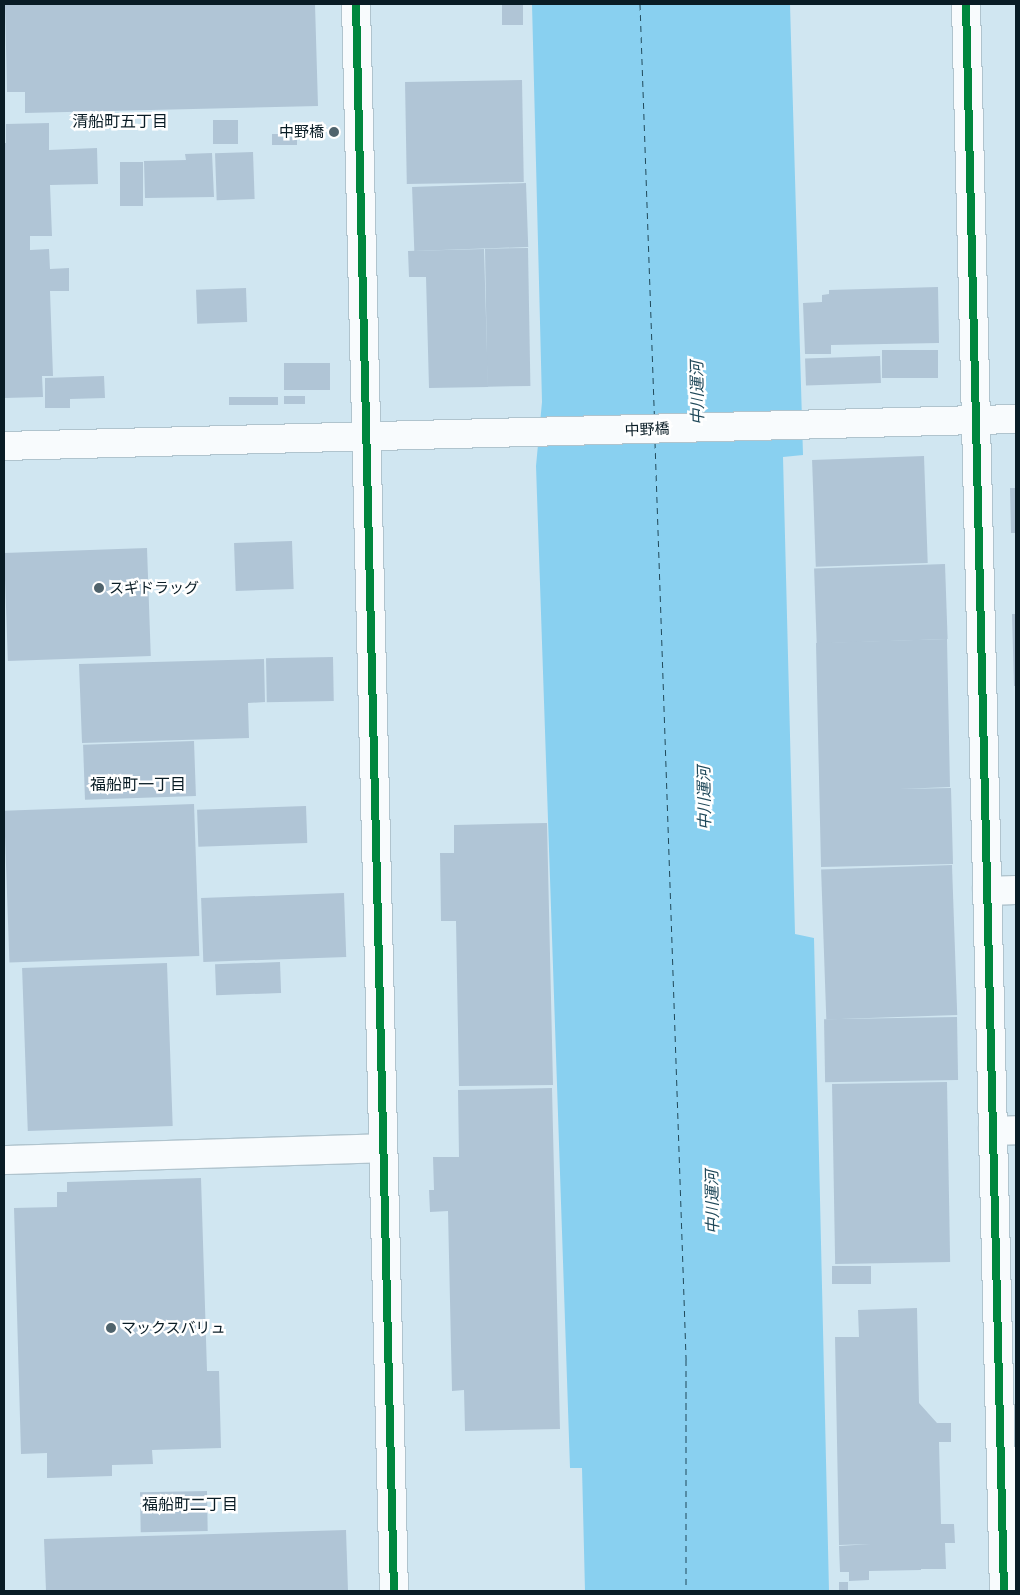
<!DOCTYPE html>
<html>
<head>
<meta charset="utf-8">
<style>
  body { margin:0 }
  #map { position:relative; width:1020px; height:1595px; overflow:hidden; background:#d0e6f1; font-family:Inter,"Noto Sans JP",sans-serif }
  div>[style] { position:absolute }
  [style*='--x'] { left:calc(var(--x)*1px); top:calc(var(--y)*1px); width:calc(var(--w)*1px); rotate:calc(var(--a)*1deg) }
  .water>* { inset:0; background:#89d0f0 }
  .ferry>* { height:1px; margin-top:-0.5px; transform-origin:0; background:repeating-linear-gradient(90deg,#20495a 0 6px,transparent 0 11px) }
  .building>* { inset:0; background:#b0c5d6; transform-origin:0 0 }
  .roads { filter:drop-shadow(1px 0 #b0c4ce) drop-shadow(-1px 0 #b0c4ce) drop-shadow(0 1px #b0c4ce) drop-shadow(0 -1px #b0c4ce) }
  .minor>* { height:28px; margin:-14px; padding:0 14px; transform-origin:14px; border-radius:14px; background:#f8fbfd }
  .cycleway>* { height:8px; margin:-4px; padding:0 4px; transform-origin:4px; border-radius:4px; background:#00873e }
  .dots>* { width:14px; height:14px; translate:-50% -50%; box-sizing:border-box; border:2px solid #fff; border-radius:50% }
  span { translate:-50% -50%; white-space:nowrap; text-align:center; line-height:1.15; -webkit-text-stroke:5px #fff; paint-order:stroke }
  .poi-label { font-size:15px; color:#091c25 }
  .right { translate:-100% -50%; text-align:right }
  .left { translate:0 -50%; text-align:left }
  .street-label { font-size:15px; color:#091c25 }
  .neighbourhood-label { font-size:16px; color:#091c25 }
  .water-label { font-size:16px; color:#20495a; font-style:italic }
  .frame { position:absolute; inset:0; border:5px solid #091c25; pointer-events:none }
</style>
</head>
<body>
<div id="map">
  <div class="water">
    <div style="clip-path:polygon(532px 4px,790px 4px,803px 455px,783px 457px,795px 934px,814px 938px,829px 1591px,585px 1591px,582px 1468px,570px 1468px,536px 466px,542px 402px)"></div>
  </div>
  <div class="ferry">
    <div style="--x:640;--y:4;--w:411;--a:88"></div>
    <div style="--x:655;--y:442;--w:918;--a:88.06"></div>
    <div style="--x:686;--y:1359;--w:232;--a:90"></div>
  </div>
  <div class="building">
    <div style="clip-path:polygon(5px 4px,315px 4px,318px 106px,25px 113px,25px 92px,7px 92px)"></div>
    <div style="left:502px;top:4px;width:21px;height:21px"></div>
    <div style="left:522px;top:80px;width:102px;height:117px;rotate:89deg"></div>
    <div style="left:213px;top:120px;width:25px;height:24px"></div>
    <div style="clip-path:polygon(49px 123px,49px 150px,97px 148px,98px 184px,50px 185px,52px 236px,30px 236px,30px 250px,49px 249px,50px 269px,69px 268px,69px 291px,50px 291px,53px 376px,42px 376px,43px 397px,4px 398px,4px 143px,6px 143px,6px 124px)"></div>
    <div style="left:272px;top:134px;width:25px;height:11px"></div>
    <div style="left:253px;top:152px;width:47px;height:38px;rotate:88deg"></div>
    <div style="clip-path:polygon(212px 153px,214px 197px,145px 198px,144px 161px,186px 160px,185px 154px)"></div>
    <div style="left:120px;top:162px;width:23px;height:44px"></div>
    <div style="left:526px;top:183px;width:64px;height:114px;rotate:88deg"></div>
    <div style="left:528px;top:248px;width:138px;height:43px;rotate:89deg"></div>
    <div style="clip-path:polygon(484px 249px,488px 387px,429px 388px,426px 277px,409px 277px,408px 251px)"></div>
    <div style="clip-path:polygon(938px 287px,939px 343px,831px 345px,831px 354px,805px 354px,803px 303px,822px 302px,822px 295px,829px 294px,829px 290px)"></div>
    <div style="left:246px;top:288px;width:34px;height:50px;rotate:88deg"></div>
    <div style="left:882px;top:350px;width:56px;height:28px"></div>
    <div style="left:880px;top:356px;width:27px;height:75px;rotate:88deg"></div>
    <div style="left:330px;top:363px;width:27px;height:46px;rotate:90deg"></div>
    <div style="clip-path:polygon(104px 376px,105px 398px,70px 399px,70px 408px,45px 408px,45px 378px)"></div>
    <div style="left:305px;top:396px;width:8px;height:21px;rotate:90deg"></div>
    <div style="left:278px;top:397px;width:8px;height:49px;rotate:90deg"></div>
    <div style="left:924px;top:456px;width:107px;height:112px;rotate:88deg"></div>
    <div style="clip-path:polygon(1010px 488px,1016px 488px,1016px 533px,1011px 533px)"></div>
    <div style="left:292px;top:541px;width:48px;height:58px;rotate:88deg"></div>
    <div style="left:147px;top:548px;width:108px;height:143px;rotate:88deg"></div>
    <div style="left:945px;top:564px;width:75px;height:131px;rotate:88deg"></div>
    <div style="clip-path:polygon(1012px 614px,1016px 614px,1016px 686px,1014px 686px)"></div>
    <div style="clip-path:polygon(947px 639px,950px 787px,900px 789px,951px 788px,953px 864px,821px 867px,816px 643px)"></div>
    <div style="left:333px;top:657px;width:44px;height:67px;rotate:89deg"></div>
    <div style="clip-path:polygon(264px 659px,265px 702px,248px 703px,249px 738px,82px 743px,79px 664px)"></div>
    <div style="left:194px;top:741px;width:55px;height:111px;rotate:88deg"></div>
    <div style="left:194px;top:804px;width:152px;height:190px;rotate:88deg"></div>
    <div style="left:306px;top:806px;width:37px;height:109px;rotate:88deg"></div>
    <div style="clip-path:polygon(547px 823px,553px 1085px,459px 1086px,456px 921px,441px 921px,440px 853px,454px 853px,454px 825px)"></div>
    <div style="left:952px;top:865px;width:150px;height:131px;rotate:88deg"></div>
    <div style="left:344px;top:893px;width:64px;height:143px;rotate:88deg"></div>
    <div style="left:280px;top:962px;width:31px;height:65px;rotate:88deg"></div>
    <div style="left:167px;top:963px;width:163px;height:145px;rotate:88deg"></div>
    <div style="left:957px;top:1017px;width:63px;height:133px;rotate:89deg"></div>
    <div style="left:947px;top:1082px;width:180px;height:115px;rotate:89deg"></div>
    <div style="clip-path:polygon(552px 1088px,560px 1429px,465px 1431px,464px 1390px,452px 1391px,448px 1211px,430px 1212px,429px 1190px,434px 1190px,433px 1157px,459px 1157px,458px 1090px)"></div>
    <div style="clip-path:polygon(201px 1178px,207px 1371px,219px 1371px,221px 1448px,152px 1450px,153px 1464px,112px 1465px,112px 1476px,47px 1478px,47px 1453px,21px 1454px,14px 1208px,57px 1207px,57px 1192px,67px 1192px,67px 1182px)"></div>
    <div style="left:871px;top:1266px;width:18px;height:39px;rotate:90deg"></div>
    <div style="clip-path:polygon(917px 1308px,919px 1403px,937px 1423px,951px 1423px,951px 1442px,939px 1442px,941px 1524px,954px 1524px,955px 1543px,945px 1543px,946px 1569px,921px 1569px,921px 1564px,921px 1570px,869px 1571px,869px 1580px,849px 1581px,849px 1572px,840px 1572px,839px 1546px,871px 1544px,839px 1545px,835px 1337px,859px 1337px,858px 1310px)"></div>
    <div style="left:207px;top:1491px;width:40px;height:67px;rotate:89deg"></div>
    <div style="clip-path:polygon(346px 1530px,348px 1591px,46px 1591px,44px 1539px)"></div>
    <div style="left:839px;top:1582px;width:9px;height:9px"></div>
  </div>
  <div class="roads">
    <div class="minor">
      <div style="--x:356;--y:4;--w:1587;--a:88.63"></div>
      <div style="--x:966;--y:4;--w:1587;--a:88.63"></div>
      <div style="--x:4;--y:446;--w:1012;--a:-1.53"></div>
      <div style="--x:987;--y:891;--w:29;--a:-2"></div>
      <div style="--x:993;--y:1131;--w:23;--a:-2"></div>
      <div style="--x:4;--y:1160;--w:379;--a:-1.8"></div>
    </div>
  </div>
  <div class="cycleway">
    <div style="--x:356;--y:4;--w:1587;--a:88.63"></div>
    <div style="--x:966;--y:4;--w:1587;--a:88.63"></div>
  </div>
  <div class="dots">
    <div style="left:334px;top:132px;background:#4f636c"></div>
    <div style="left:99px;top:588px;background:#4f636c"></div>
    <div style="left:111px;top:1328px;background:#4f636c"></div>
  </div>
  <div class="poi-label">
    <span class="right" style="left:324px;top:132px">中野橋</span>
    <span class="left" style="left:109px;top:588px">スギドラッグ</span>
    <span class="left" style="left:121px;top:1328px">マックスバリュ</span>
  </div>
  <div class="street-label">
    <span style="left:647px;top:429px;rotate:-2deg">中野橋</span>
  </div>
  <div class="neighbourhood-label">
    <span style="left:120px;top:121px">清船町五丁目</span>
    <span style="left:138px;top:784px">福船町一丁目</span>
    <span style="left:190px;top:1504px">福船町二丁目</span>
  </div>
  <div class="water-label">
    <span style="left:697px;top:393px;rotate:-91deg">中川運河</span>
    <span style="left:704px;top:798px;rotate:-91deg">中川運河</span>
    <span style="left:712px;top:1202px;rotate:-91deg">中川運河</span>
  </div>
  <div class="frame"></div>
</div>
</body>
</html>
